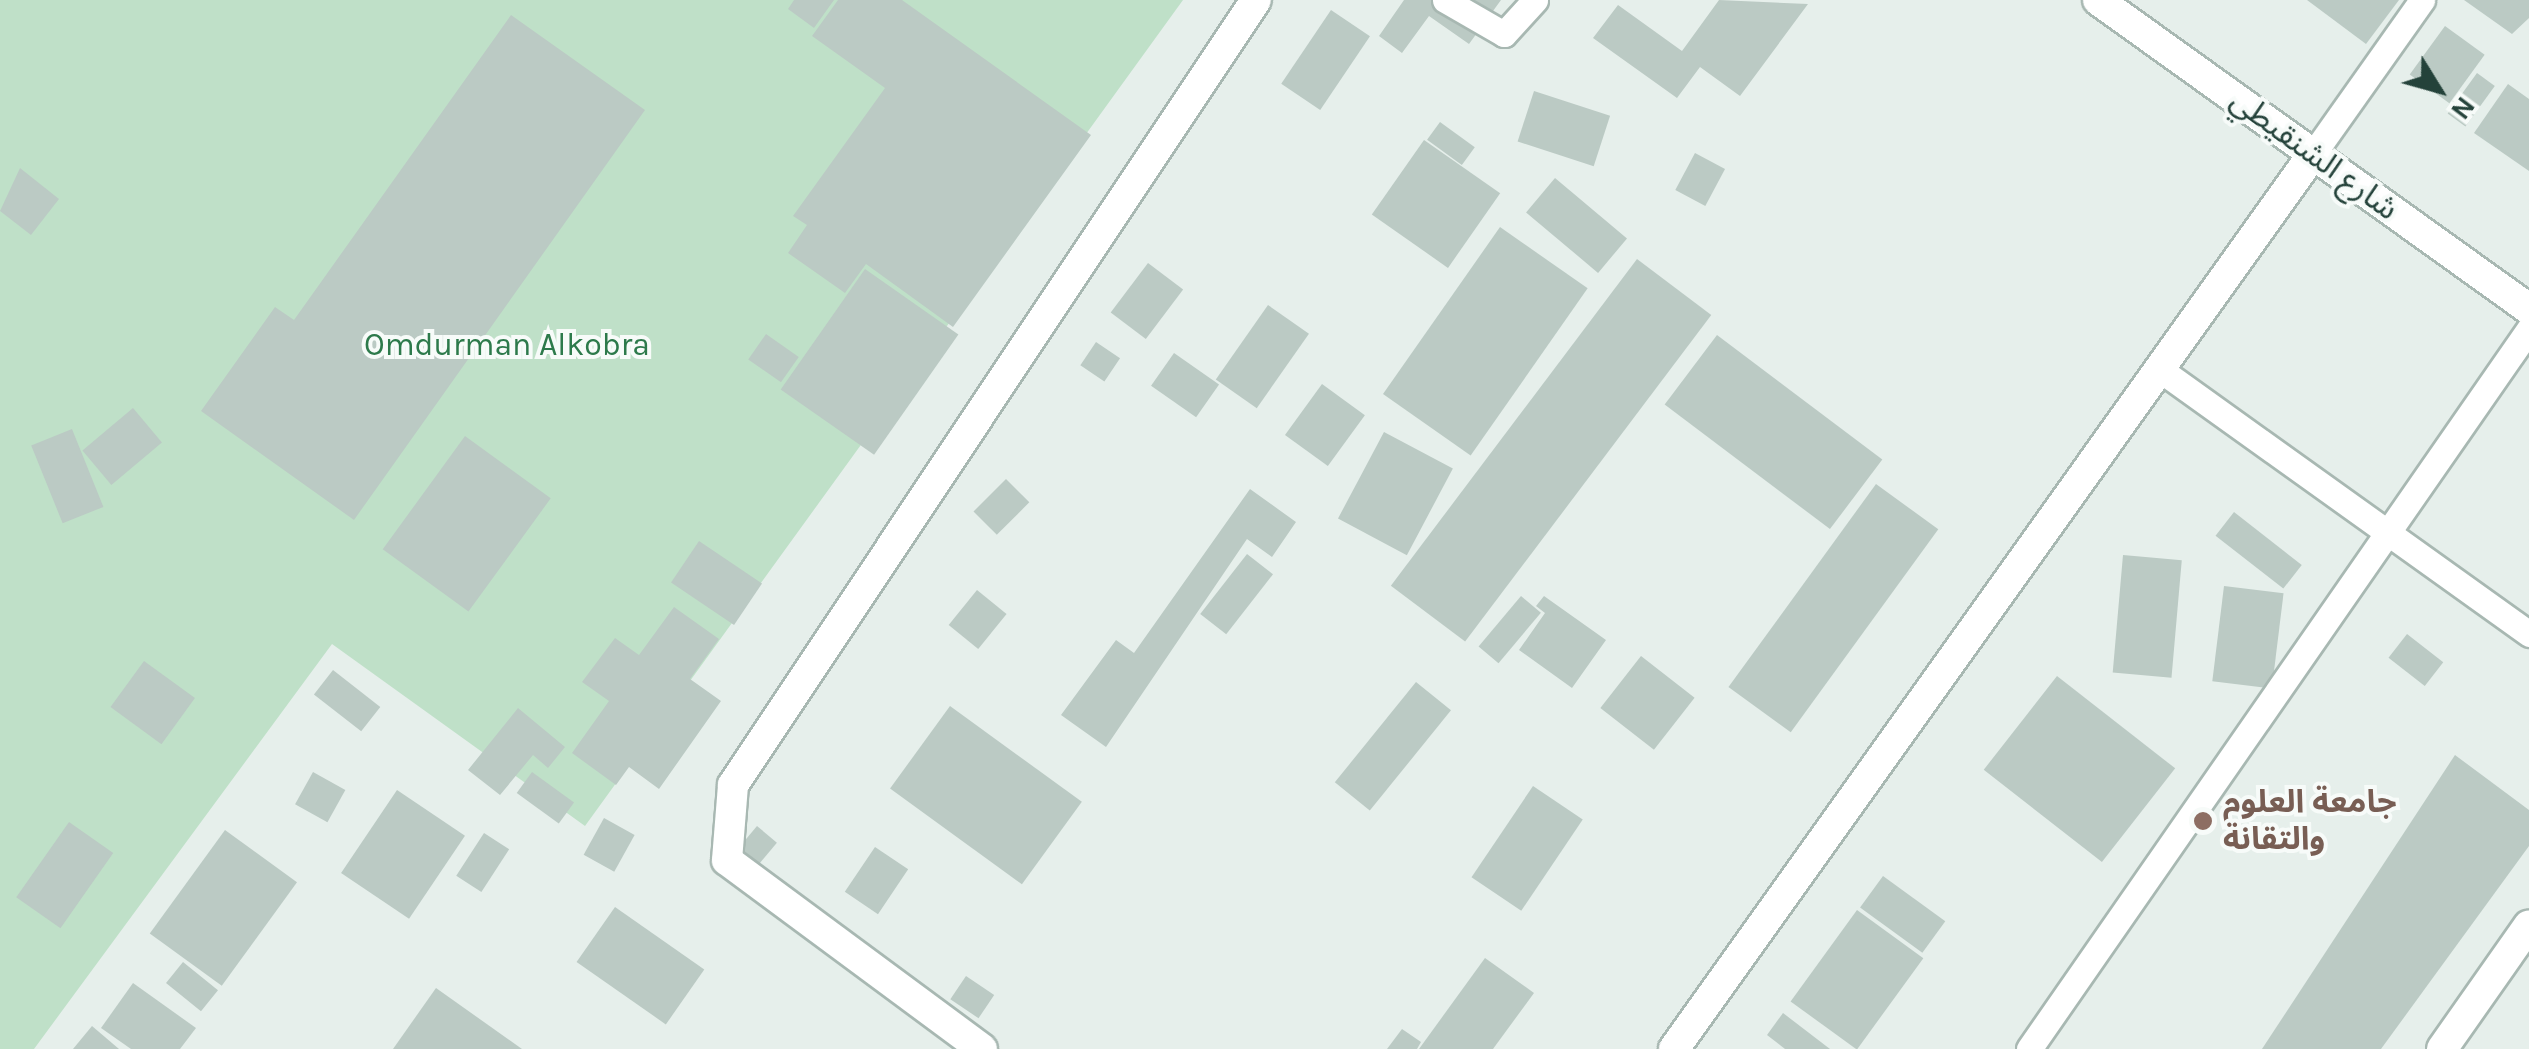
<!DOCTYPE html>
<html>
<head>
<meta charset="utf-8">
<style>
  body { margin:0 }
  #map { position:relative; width:2529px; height:1049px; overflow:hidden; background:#e6efeb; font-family:Karla,"Noto Sans Arabic",sans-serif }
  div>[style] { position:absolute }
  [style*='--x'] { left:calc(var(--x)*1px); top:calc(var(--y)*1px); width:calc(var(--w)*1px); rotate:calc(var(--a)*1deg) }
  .green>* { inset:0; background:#bfe0c8 }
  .building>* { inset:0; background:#bbcac4; transform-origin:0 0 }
  .roads { filter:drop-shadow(2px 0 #a8b8b2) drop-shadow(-2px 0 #a8b8b2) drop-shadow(0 2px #a8b8b2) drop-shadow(0 -2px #a8b8b2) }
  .lane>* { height:25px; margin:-12.5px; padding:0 12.5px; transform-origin:12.5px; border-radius:12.5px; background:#fff }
  .street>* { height:30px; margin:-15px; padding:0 15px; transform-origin:15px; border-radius:15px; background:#fff }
  .secondary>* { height:30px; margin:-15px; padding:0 15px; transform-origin:15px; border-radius:15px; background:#fff }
  .dots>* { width:28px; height:28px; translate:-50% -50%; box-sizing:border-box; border:5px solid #f7fbf9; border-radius:50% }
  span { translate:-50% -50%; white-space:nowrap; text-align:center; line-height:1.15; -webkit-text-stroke:8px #f7fbf9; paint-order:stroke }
  .street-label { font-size:32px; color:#24423a }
  .park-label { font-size:32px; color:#2d7a4b }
  .education-label { font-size:32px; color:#785e54; font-weight:700 }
  .left { translate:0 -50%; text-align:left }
  .north { position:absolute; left:2389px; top:40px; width:100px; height:100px; -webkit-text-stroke:8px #f7fbf9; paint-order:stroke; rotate:127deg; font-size:28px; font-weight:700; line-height:40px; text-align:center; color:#24423a }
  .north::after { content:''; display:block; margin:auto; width:35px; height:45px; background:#24423a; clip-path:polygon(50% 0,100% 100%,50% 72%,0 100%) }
</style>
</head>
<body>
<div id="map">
  <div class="green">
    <div style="clip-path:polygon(0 0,1183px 0,585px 826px,332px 644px,34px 1049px,0 1049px)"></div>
  </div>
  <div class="building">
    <div style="clip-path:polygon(794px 0,834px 0,814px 28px,788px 9px)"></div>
    <div style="clip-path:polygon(838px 0,902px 0,1091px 135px,953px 327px,866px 264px,845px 293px,788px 253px,807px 225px,793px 216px,885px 88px,812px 36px)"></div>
    <div style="clip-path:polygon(1404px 0,1501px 0,1469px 44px,1429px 16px,1402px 53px,1379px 36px)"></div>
    <div style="clip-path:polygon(1719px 0,1808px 4px,1740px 96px,1700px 67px,1677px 98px,1593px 38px,1618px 5px,1682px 51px)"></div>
    <div style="clip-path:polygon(2307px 0,2399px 0,2366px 44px)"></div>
    <div style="clip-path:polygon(2464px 0,2529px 0,2529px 18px,2512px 34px)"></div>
    <div style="left:1331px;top:10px;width:47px;height:89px;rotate:34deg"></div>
    <div style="clip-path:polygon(511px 15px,645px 110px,354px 520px,201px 411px,275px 307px,294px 320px)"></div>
    <div style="left:2445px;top:26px;width:49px;height:60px;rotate:36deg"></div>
    <div style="left:2477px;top:73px;width:22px;height:50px;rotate:36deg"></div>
    <div style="clip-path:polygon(2508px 84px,2529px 99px,2529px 171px,2474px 133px)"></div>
    <div style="left:1534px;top:91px;width:80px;height:53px;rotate:18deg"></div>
    <div style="left:1440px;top:122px;width:43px;height:22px;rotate:36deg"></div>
    <div style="left:1424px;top:140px;width:93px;height:91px;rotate:35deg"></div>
    <div style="left:1695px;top:153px;width:34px;height:42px;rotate:28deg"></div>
    <div style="clip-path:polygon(20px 168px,59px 199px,31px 235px,0 211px)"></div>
    <div style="left:1555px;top:178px;width:94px;height:45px;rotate:40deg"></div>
    <div style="left:1500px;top:227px;width:107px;height:204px;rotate:35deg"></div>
    <div style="left:1637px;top:259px;width:93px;height:409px;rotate:37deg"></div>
    <div style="left:1148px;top:263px;width:44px;height:62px;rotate:37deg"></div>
    <div style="left:865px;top:269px;width:114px;height:147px;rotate:35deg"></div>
    <div style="left:1268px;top:305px;width:50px;height:91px;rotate:35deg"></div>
    <div style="left:766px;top:334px;width:40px;height:31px;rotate:35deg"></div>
    <div style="left:1717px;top:335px;width:207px;height:87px;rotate:37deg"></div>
    <div style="left:1096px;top:342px;width:29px;height:28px;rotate:34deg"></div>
    <div style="left:1174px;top:353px;width:55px;height:40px;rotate:35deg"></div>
    <div style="left:1322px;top:384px;width:53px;height:63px;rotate:36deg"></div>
    <div style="left:133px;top:408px;width:45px;height:66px;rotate:50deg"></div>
    <div style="left:72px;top:429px;width:84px;height:44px;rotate:68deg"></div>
    <div style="left:1384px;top:432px;width:78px;height:98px;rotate:28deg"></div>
    <div style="left:465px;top:436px;width:106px;height:140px;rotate:36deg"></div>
    <div style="left:1006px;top:479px;width:33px;height:46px;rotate:45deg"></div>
    <div style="left:1876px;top:484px;width:77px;height:251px;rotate:36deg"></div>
    <div style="clip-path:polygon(1250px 489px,1296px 522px,1272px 557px,1247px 539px,1106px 747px,1061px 715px,1116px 640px,1134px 653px)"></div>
    <div style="left:2234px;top:512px;width:86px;height:30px;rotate:38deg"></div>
    <div style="left:699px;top:541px;width:76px;height:50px;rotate:34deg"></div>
    <div style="left:1247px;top:554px;width:33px;height:76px;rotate:38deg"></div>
    <div style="left:2123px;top:555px;width:59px;height:118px;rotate:5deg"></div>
    <div style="left:2224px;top:586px;width:60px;height:96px;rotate:7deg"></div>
    <div style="left:977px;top:590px;width:38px;height:45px;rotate:39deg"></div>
    <div style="left:1521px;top:596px;width:26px;height:66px;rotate:40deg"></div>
    <div style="clip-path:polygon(1544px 596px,1606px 640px,1572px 688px,1519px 650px,1545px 613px,1536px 606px)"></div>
    <div style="clip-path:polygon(674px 607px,719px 639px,690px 679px,721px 701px,659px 789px,629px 767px,616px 785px,572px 753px,609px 701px,582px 682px,615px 638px,639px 655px)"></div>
    <div style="left:2407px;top:634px;width:46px;height:30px;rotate:38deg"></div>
    <div style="left:1641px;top:656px;width:68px;height:66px;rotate:38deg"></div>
    <div style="left:144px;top:661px;width:63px;height:57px;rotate:36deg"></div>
    <div style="left:333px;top:670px;width:60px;height:31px;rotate:38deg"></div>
    <div style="left:2057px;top:676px;width:150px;height:119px;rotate:38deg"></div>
    <div style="left:1416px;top:682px;width:45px;height:129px;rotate:39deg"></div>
    <div style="left:950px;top:706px;width:163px;height:102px;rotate:36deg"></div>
    <div style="clip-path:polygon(518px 708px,565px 747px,548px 768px,533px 755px,500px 795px,468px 770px)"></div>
    <div style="clip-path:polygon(2455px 755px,2529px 810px,2529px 846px,2381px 1049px,2262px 1049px)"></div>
    <div style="left:313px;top:772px;width:37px;height:37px;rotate:29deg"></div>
    <div style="left:532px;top:772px;width:52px;height:26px;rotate:36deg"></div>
    <div style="left:1533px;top:786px;width:60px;height:110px;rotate:34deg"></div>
    <div style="left:397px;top:790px;width:82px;height:100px;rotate:34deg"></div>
    <div style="left:604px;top:818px;width:35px;height:42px;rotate:29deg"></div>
    <div style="left:69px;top:822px;width:54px;height:92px;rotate:35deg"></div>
    <div style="left:757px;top:826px;width:26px;height:28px;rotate:40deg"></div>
    <div style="left:225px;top:830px;width:89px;height:128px;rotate:36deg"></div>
    <div style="left:484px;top:833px;width:30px;height:51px;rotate:33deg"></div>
    <div style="left:875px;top:847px;width:40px;height:54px;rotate:34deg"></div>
    <div style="left:1883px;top:876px;width:77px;height:39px;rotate:36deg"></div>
    <div style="left:615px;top:907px;width:109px;height:67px;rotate:35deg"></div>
    <div style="left:1857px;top:910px;width:82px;height:113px;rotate:36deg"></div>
    <div style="clip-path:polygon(1485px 958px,1534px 993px,1493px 1049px,1419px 1049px)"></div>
    <div style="left:183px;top:962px;width:45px;height:27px;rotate:39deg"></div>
    <div style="left:966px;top:976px;width:34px;height:28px;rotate:34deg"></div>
    <div style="clip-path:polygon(133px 983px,196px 1028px,180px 1049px,131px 1049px,101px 1028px)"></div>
    <div style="clip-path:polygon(436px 988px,522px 1049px,393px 1049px)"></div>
    <div style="clip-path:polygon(1783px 1013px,1830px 1049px,1785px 1049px,1767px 1035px)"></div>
    <div style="clip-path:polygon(92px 1026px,119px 1049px,73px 1049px)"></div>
    <div style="clip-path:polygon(1402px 1029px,1421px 1042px,1417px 1049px,1387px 1049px)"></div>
  </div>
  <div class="roads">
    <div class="lane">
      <div style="--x:1445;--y:0;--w:68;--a:30"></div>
      <div style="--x:1504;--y:34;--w:46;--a:-47.6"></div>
      <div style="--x:2313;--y:154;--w:189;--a:-54.7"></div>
      <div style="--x:2162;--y:371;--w:452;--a:35.6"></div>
      <div style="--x:2029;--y:1049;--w:877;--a:-55.22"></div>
    </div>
    <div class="street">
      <div style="--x:982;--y:1049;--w:317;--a:-143.5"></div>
      <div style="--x:727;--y:860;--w:75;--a:-85.4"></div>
      <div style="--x:733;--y:785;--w:943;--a:-56.33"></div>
      <div style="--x:2442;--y:1049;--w:151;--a:-54.9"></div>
    </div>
    <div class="secondary">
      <div style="--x:2098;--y:0;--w:530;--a:35.64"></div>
      <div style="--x:1674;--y:1049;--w:1100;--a:-54.47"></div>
    </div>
  </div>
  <div class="dots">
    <div style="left:2203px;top:821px;background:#8d6e63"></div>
  </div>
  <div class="street-label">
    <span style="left:2314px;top:155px;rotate:36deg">شارع الشنقيطي</span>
  </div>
  <div class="park-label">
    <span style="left:507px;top:345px">Omdurman Alkobra</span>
  </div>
  <div class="education-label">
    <span class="left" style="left:2223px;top:821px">جامعة العلوم<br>والتقانة</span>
  </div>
  <div class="north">N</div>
</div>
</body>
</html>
